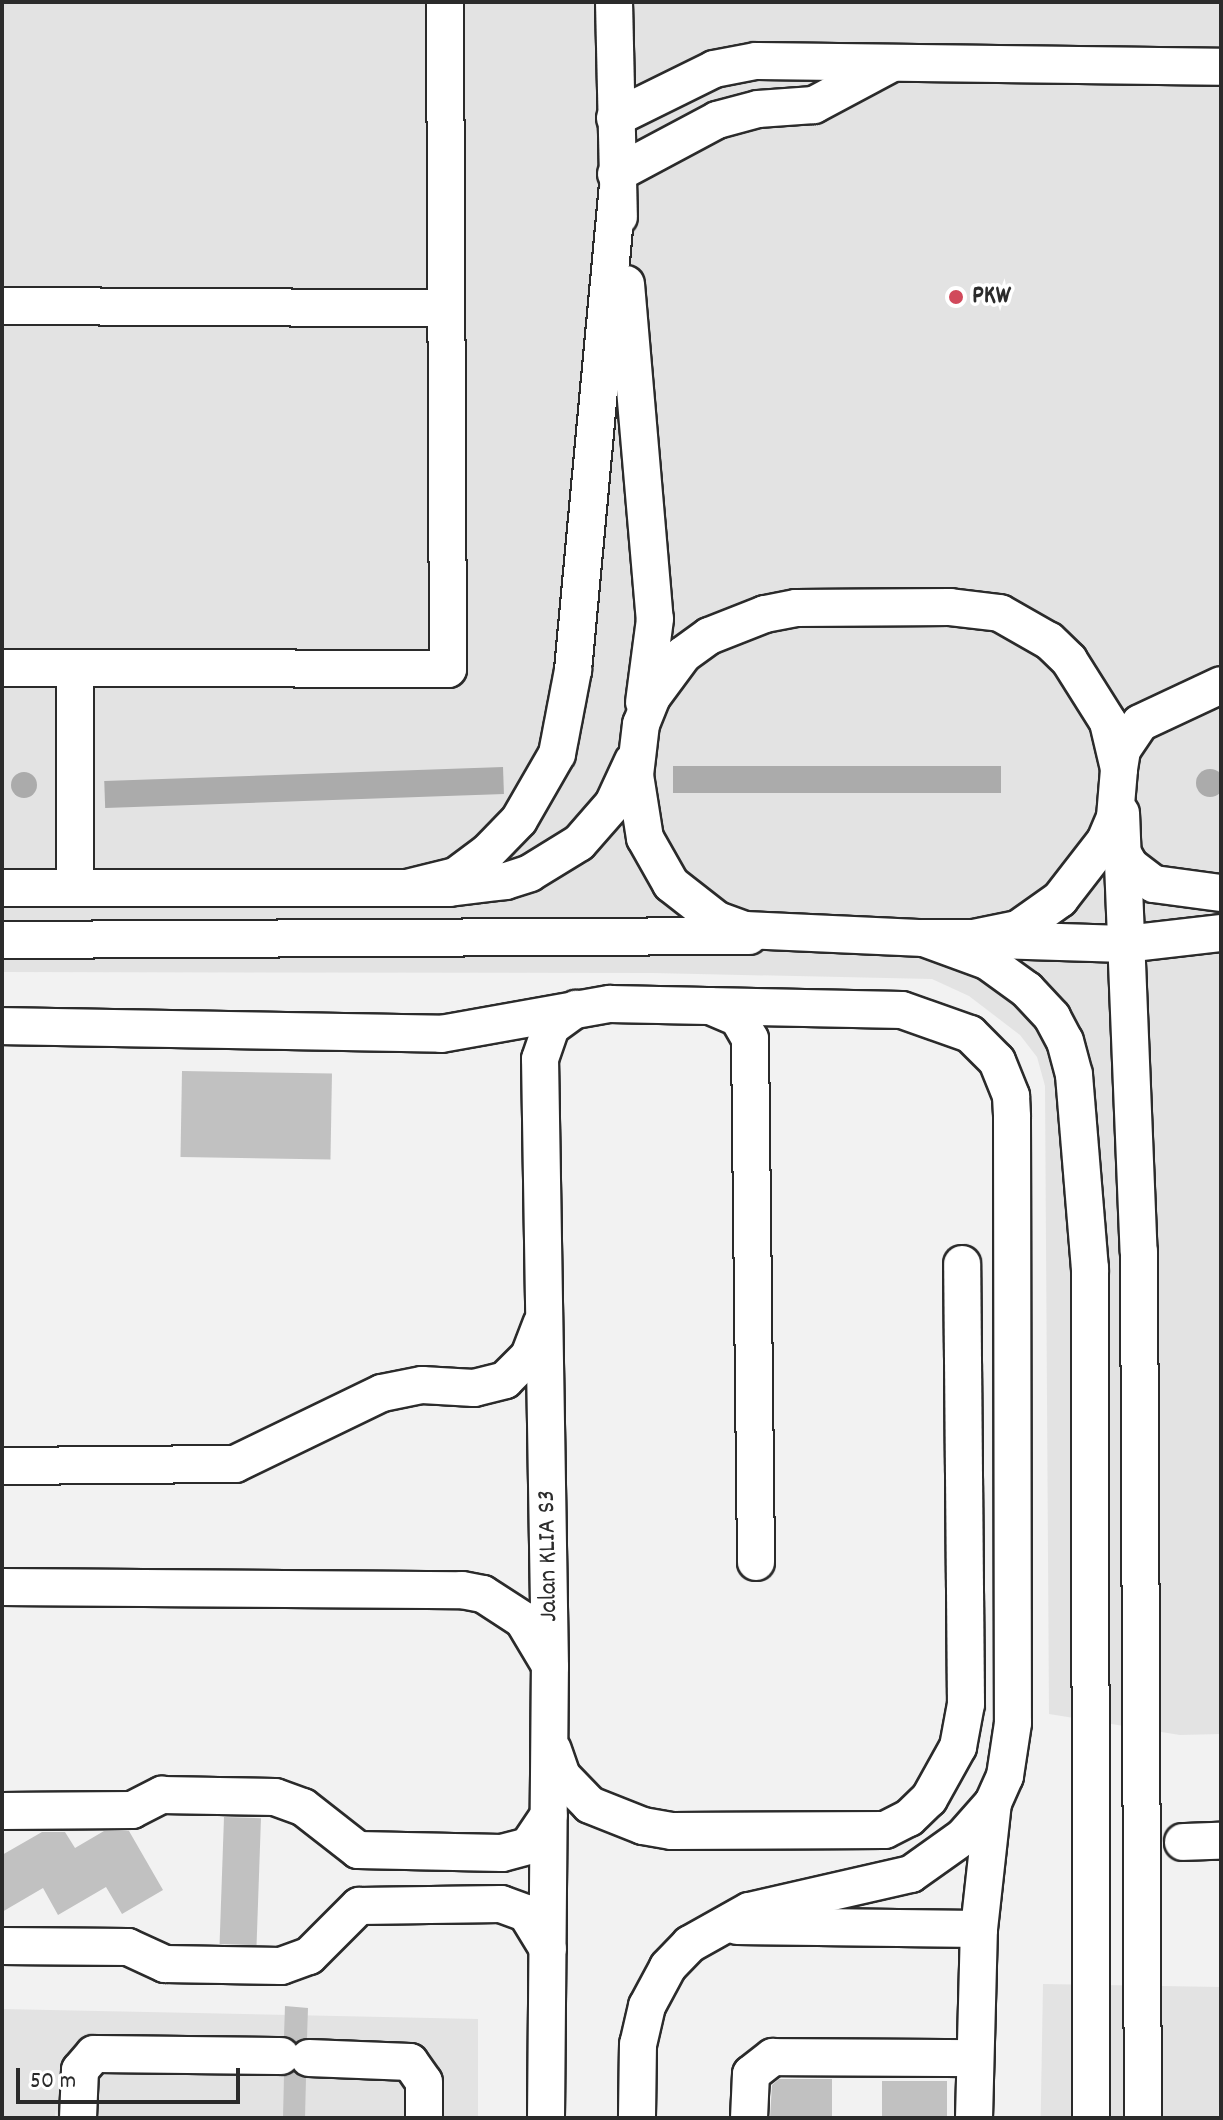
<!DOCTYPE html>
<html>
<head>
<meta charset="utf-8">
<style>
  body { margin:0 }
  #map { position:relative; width:1223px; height:2120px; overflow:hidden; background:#f2f2f2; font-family:Dekko,sans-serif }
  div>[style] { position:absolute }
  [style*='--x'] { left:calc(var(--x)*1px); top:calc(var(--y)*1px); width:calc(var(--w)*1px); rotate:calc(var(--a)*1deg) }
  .built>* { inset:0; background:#e3e3e3; transform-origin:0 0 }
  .water>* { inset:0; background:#ababab; transform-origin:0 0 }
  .round { border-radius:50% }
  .building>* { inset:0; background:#c1c1c1; transform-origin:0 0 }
  .roads { filter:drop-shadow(2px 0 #2b2b2b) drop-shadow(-2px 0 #2b2b2b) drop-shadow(0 2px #2b2b2b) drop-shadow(0 -2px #2b2b2b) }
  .minor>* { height:36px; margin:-18px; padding:0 18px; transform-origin:18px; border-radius:18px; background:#fff }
  .dots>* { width:22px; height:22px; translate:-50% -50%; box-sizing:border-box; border:4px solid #fff; border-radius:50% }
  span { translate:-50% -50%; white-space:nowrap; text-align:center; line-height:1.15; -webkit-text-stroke:7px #fff; paint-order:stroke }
  .poi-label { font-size:26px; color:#2b2b2b; font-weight:700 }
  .left { translate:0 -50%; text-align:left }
  .street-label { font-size:26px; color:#2b2b2b }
  .frame { position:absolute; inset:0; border:4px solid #2b2b2b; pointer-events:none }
  .scale { position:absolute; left:16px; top:2068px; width:224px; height:36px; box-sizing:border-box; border:4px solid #2b2b2b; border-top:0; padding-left:10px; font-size:24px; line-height:28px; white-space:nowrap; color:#2b2b2b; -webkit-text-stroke:6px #fff; paint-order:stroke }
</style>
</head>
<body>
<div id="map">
  <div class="built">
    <div style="clip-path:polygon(2px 2px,1221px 2px,1221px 1734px,1180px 1735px,1049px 1714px,1045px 1086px,1037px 1057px,1020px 1035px,969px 996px,932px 979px,653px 973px,2px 972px)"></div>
    <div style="left:1043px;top:1984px;width:178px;height:134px;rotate:1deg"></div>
    <div style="clip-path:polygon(2px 2009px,478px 2019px,478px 2118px,57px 2118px,56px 2109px,55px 2118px,2px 2118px)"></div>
  </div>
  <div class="water">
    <div style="left:673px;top:766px;width:328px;height:27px"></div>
    <div style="left:503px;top:767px;width:27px;height:399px;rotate:88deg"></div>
    <div class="round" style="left:1196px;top:769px;width:28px;height:28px"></div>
    <div class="round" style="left:11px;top:772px;width:26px;height:26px"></div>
  </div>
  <div class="building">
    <div style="left:182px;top:1071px;width:150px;height:86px;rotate:1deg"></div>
    <div style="left:224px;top:1817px;width:37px;height:127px;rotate:2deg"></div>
    <div style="clip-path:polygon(104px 1831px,129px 1831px,163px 1890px,122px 1914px,106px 1887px,58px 1915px,43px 1888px,2px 1912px,2px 1855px,42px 1832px,65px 1832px,75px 1848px)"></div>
    <div style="clip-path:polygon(285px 2006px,308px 2008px,307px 2038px,296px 2042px,284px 2036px)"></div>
    <div style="clip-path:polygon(294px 2072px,306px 2078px,305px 2118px,283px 2118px,284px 2076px)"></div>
    <div style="clip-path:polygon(779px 2079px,832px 2079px,832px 2118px,770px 2118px,772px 2085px)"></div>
    <div style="left:882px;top:2081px;width:65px;height:37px"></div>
  </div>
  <div class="roads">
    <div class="minor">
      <div style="--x:614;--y:2;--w:215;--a:88.7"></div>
      <div style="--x:615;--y:118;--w:110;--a:-26.3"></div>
      <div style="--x:714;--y:69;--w:43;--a:-10.8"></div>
      <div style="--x:756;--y:61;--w:465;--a:0.7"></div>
      <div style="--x:616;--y:174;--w:115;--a:-28.1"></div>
      <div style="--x:717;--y:120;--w:42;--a:-15"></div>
      <div style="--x:758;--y:109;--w:56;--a:-4.1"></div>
      <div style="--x:814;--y:105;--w:85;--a:-28.1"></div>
      <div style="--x:626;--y:284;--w:336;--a:85.1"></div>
      <div style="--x:655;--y:619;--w:84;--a:97.5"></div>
      <div style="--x:2;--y:306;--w:444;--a:0.3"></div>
      <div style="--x:2;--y:668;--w:446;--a:0.1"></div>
      <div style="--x:448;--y:669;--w:667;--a:-90.26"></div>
      <div style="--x:1119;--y:769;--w:19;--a:-81"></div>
      <div style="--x:1122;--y:750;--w:32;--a:-56"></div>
      <div style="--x:1140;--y:723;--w:89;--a:-25.1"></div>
      <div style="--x:1121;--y:813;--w:439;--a:87.7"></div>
      <div style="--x:1139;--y:1252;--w:866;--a:89.74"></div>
      <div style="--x:1122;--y:852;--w:16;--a:60"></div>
      <div style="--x:1130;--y:866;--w:30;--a:37"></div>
      <div style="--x:1154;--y:884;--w:68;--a:7.7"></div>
      <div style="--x:2;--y:888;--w:447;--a:0"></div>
      <div style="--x:449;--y:888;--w:57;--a:-7"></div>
      <div style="--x:506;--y:881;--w:25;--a:-18"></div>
      <div style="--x:530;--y:873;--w:57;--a:-31.5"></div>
      <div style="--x:579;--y:843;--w:52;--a:-48.9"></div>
      <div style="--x:613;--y:804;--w:47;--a:-65.1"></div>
      <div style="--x:75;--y:888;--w:220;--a:-90"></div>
      <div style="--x:407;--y:888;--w:50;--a:-13.8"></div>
      <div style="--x:456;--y:876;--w:39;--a:-37"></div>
      <div style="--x:487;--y:853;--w:46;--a:-45.9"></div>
      <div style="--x:519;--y:820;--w:76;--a:-60.1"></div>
      <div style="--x:557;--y:754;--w:86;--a:-79.2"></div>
      <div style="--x:573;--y:670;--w:480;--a:-84.7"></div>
      <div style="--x:924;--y:938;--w:50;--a:0"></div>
      <div style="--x:974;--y:938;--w:45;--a:-11.6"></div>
      <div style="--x:1018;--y:929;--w:52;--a:-35.5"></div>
      <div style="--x:1060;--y:899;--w:73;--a:-52.2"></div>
      <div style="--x:1105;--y:841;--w:26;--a:-67"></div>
      <div style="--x:1115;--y:817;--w:48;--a:-85.2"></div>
      <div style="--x:1119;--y:769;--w:48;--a:-103.2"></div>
      <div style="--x:1108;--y:722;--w:73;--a:-122.2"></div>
      <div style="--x:1069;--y:660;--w:28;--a:-136"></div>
      <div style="--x:1049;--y:641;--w:56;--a:-150.3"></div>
      <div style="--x:1000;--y:613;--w:50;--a:-173.2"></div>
      <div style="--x:950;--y:607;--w:154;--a:179.6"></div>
      <div style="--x:796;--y:608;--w:32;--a:169"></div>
      <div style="--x:765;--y:614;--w:60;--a:158.6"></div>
      <div style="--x:709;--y:636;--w:32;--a:144"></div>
      <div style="--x:683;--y:655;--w:52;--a:126.4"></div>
      <div style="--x:652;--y:697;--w:29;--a:112"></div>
      <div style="--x:641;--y:724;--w:51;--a:96.7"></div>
      <div style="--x:635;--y:775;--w:64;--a:81"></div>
      <div style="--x:645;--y:838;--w:53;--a:60.5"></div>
      <div style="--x:671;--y:884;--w:58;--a:38"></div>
      <div style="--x:717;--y:920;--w:30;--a:20"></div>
      <div style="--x:745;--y:930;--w:179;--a:2.6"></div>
      <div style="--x:924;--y:938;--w:67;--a:20.1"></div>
      <div style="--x:987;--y:961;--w:49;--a:35.9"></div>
      <div style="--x:1027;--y:990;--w:37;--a:47"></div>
      <div style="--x:1052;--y:1017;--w:27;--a:62"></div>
      <div style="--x:1065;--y:1041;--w:35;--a:75"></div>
      <div style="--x:1074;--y:1075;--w:194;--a:85.3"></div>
      <div style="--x:1090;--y:1268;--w:850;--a:89.93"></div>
      <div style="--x:2;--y:940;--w:747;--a:-0.31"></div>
      <div style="--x:995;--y:940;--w:130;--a:1.8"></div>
      <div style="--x:1125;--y:944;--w:97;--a:-6.5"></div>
      <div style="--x:710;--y:1006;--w:30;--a:23"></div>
      <div style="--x:738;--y:1018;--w:24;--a:60"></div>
      <div style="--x:750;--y:1039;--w:523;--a:89.34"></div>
      <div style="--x:2;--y:1026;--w:439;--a:1"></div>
      <div style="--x:441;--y:1034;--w:172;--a:-10.1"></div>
      <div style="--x:610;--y:1004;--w:292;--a:1.2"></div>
      <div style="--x:902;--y:1010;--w:72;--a:19.4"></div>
      <div style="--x:970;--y:1034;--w:38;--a:45"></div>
      <div style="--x:997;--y:1061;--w:38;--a:68"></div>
      <div style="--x:1011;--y:1096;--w:21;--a:87"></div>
      <div style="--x:1012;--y:1117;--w:606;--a:89.91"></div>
      <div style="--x:1013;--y:1723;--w:54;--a:98.6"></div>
      <div style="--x:1005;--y:1776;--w:30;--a:114"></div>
      <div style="--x:993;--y:1803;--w:45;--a:131.4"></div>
      <div style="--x:963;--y:1837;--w:64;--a:144.6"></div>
      <div style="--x:911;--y:1874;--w:166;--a:167.1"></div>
      <div style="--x:749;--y:1911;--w:68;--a:150.8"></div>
      <div style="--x:690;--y:1944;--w:32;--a:134"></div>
      <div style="--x:668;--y:1967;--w:44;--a:118.3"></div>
      <div style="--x:647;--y:2006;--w:39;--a:103"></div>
      <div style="--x:638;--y:2044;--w:74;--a:90.8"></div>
      <div style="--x:2;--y:1466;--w:233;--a:-0.5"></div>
      <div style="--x:235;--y:1464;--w:163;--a:-25.8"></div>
      <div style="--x:382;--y:1393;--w:41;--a:-11.3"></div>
      <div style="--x:422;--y:1385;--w:52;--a:3.3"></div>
      <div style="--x:474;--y:1388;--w:32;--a:-14"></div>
      <div style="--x:505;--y:1380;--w:34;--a:-45"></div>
      <div style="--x:529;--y:1356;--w:34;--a:-69"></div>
      <div style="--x:2;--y:1587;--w:460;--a:0.4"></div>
      <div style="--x:462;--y:1590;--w:21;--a:11"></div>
      <div style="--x:483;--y:1594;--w:48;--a:33"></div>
      <div style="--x:523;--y:1620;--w:49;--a:59.2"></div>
      <div style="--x:553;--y:1750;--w:28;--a:71"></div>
      <div style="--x:562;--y:1776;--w:40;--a:46"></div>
      <div style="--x:590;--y:1805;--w:57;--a:21.6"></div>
      <div style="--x:643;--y:1826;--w:29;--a:10"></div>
      <div style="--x:672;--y:1831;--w:213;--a:-0.3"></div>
      <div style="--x:885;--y:1830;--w:27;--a:-27"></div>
      <div style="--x:909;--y:1818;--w:28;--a:-44"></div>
      <div style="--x:929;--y:1799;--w:60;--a:-60.9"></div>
      <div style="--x:958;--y:1747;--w:44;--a:-79.5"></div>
      <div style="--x:966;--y:1704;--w:440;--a:-90.5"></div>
      <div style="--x:2;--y:1811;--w:130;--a:-0.4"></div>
      <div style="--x:132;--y:1810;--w:34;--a:-27"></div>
      <div style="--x:162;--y:1795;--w:113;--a:1"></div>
      <div style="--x:275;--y:1797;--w:30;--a:20"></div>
      <div style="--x:303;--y:1807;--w:70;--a:38"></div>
      <div style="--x:358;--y:1850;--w:144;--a:1.2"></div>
      <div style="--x:502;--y:1853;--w:27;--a:-15"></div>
      <div style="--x:528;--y:1846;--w:37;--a:-56"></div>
      <div style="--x:1183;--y:1842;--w:38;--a:-2"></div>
      <div style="--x:737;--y:1926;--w:242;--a:0.7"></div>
      <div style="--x:2;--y:1946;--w:126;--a:0.5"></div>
      <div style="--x:128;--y:1947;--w:41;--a:24.7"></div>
      <div style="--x:165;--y:1964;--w:116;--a:1"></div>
      <div style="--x:281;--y:1966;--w:30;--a:-20"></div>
      <div style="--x:309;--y:1956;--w:71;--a:-45"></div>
      <div style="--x:359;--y:1906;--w:142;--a:-0.8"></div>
      <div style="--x:501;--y:1904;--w:27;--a:20"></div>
      <div style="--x:526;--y:1913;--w:42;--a:58.6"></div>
      <div style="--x:309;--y:2058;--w:101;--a:2.3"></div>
      <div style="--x:410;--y:2062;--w:24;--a:55"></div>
      <div style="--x:424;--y:2082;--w:36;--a:90"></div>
      <div style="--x:78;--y:2118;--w:48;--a:-87.6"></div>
      <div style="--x:80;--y:2070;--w:21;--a:-49"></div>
      <div style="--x:94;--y:2054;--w:187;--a:0.6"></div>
      <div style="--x:546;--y:2118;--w:451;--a:-89.5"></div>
      <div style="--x:550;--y:1667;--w:608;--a:-90.94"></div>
      <div style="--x:540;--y:1059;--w:34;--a:-71"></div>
      <div style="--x:551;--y:1027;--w:31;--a:-36"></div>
      <div style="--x:749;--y:2118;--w:44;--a:-87.4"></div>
      <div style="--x:751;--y:2074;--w:28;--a:-38"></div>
      <div style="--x:773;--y:2057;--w:202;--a:0.3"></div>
      <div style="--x:974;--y:2118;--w:189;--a:-88.5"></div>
      <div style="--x:979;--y:1929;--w:127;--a:-83.7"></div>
    </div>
  </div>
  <div class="dots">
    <div style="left:956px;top:297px;background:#d1495b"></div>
  </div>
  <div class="poi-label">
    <span class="left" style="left:972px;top:297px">PKW</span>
  </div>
  <div class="street-label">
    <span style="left:549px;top:1556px;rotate:-91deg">Jalan KLIA S3</span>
  </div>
  <div class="frame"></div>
  <div class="scale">50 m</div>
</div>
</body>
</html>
